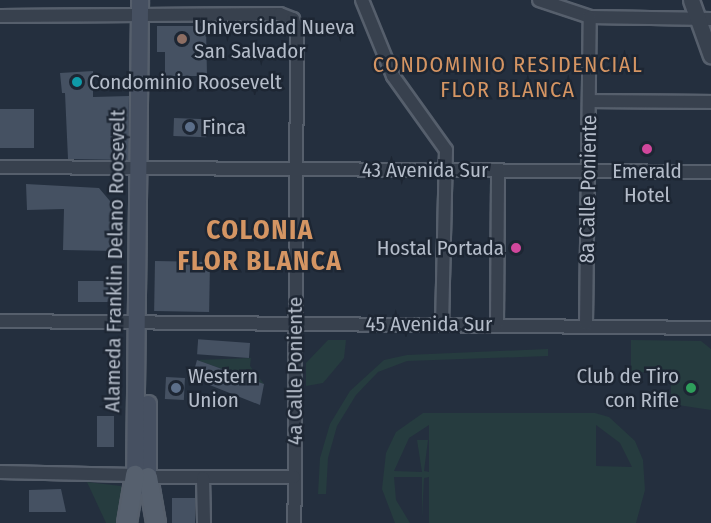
<!DOCTYPE html>
<html>
<head>
<meta charset="utf-8">
<style>
  body { margin:0 }
  #map { position:relative; width:711px; height:523px; overflow:hidden; background:#242f3e; font-family:"Fira Sans Condensed",sans-serif }
  div>[style] { position:absolute }
  [style*='--x'] { left:calc(var(--x)*1px); top:calc(var(--y)*1px); width:calc(var(--w)*1px); rotate:calc(var(--a)*1deg) }
  .green>* { inset:0; background:#263c3f }
  .building>* { inset:0; background:#455162; transform-origin:0 0 }
  .roads { filter:drop-shadow(2px 0 #565f6c) drop-shadow(-2px 0 #565f6c) drop-shadow(0 2px #565f6c) drop-shadow(0 -2px #565f6c) }
  .minor>* { height:12px; margin:-6px; padding:0 6px; transform-origin:6px; border-radius:6px; background:#38414e }
  .tertiary>* { height:15px; margin:-7.5px; padding:0 7.5px; transform-origin:7.5px; border-radius:7.5px; background:#38414e }
  .secondary>* { height:16px; margin:-8px; padding:0 8px; transform-origin:8px; border-radius:8px; background:#465061 }
  .primary>* { height:18px; margin:-9px; padding:0 9px; transform-origin:9px; border-radius:9px; background:#56606e }
  .dots>* { width:16px; height:16px; translate:-50% -50%; box-sizing:border-box; border:3px solid #1d2633; border-radius:50% }
  span { translate:-50% -50%; white-space:nowrap; text-align:center; line-height:1.15; -webkit-text-stroke:5px #1d2633; paint-order:stroke }
  .poi-label { font-size:21px; color:#b4bcc9 }
  .left { translate:0 -50%; text-align:left }
  .right { translate:-100% -50%; text-align:right }
  .street-label { font-size:21px; color:#b4bcc9 }
  .neighbourhood-label { font-size:22px; color:#d59563; letter-spacing:1.5px }
  .district-label { font-size:27px; color:#d59563; font-weight:700; letter-spacing:1.5px }
</style>
</head>
<body>
<div id="map">
  <div class="green">
    <div style="clip-path:polygon(328px 340px,346px 340px,344px 358px,323px 383px,306px 386px,306px 363px)"></div>
    <div style="clip-path:polygon(631px 340px,701px 341px,711px 349px,711px 410px,671px 404px,671px 373px,631px 372px)"></div>
    <div style="clip-path:polygon(548px 349px,548px 356px,407px 361px,378px 372px,356px 395px,337px 426px,328px 458px,326px 494px,318px 494px,320px 458px,330px 424px,350px 391px,384px 360px,407px 355px)"></div>
    <div style="clip-path:polygon(251px 358px,250px 366px,264px 384px,197px 360px)"></div>
    <div style="clip-path:polygon(evenodd,423px 413px,595px 413px,609px 417px,635px 441px,643px 460px,645px 490px,636px 523px,429px 523px,429px 477px,424px 478px,422px 518px,422px 477px,394px 477px,396px 500px,410px 523px,395px 523px,382px 489px,386px 453px,396px 432px,423px 413px,429px 425px,429px 472px,424px 471px,428px 440px,417px 440px,422px 472px,394px 471px,409px 438px,429px 425px,423px 413px,596px 425px,620px 443px,632px 467px,596px 466px,596px 425px)"></div>
    <div style="clip-path:polygon(87px 482px,121px 486px,125px 523px,106px 523px)"></div>
  </div>
  <div class="building">
    <div style="clip-path:polygon(157px 26px,206px 26px,207px 76px,165px 76px,165px 52px,157px 52px)"></div>
    <div style="clip-path:polygon(93px 71px,93px 97px,129px 96px,128px 160px,68px 159px,65px 93px,62px 93px,60px 73px)"></div>
    <div style="left:0;top:109px;width:34px;height:39px"></div>
    <div style="left:174px;top:118px;width:33px;height:18px;rotate:2deg"></div>
    <div style="clip-path:polygon(26px 184px,99px 188px,115px 207px,117px 251px,63px 250px,64px 209px,27px 210px)"></div>
    <div style="left:155px;top:261px;width:55px;height:50px;rotate:1deg"></div>
    <div style="left:78px;top:281px;width:34px;height:21px"></div>
    <div style="left:250px;top:343px;width:15px;height:52px;rotate:94deg"></div>
    <div style="clip-path:polygon(197px 360px,264px 384px,260px 405px,192px 378px)"></div>
    <div style="left:166px;top:377px;width:19px;height:22px;rotate:3deg"></div>
    <div style="left:97px;top:416px;width:17px;height:31px"></div>
    <div style="clip-path:polygon(61px 489px,66px 512px,29px 512px,29px 490px)"></div>
    <div style="left:172px;top:498px;width:23px;height:25px"></div>
  </div>
  <div class="roads">
    <div class="minor">
      <div style="--x:362;--y:0;--w:82;--a:67.8"></div>
      <div style="--x:393;--y:76;--w:91;--a:54.4"></div>
      <div style="--x:446;--y:150;--w:173;--a:91.3"></div>
      <div style="--x:539;--y:0;--w:54;--a:18.4"></div>
      <div style="--x:590;--y:17;--w:121;--a:0.9"></div>
      <div style="--x:0;--y:16;--w:280;--a:-0.4"></div>
      <div style="--x:280;--y:14;--w:14;--a:21"></div>
      <div style="--x:293;--y:19;--w:13;--a:72"></div>
      <div style="--x:297;--y:31;--w:492;--a:90.3"></div>
      <div style="--x:589;--y:101;--w:122;--a:0.5"></div>
      <div style="--x:0;--y:167;--w:711;--a:0.4"></div>
      <div style="--x:0;--y:321;--w:711;--a:0.56"></div>
      <div style="--x:497;--y:324;--w:154;--a:-89.6"></div>
      <div style="--x:586;--y:324;--w:307;--a:-89.3"></div>
      <div style="--x:0;--y:472;--w:135;--a:1.3"></div>
      <div style="--x:148;--y:477;--w:146;--a:0"></div>
      <div style="--x:203;--y:478;--w:45;--a:88.7"></div>
    </div>
    <div class="tertiary">
      <div style="--x:691;--y:0;--w:59;--a:70.3"></div>
    </div>
    <div class="secondary">
      <div style="--x:148;--y:404;--w:85;--a:90"></div>
      <div style="--x:135;--y:488;--w:488;--a:-89.4"></div>
    </div>
    <div class="primary">
      <div style="--x:148;--y:477;--w:47;--a:80.1"></div>
      <div style="--x:127;--y:523;--w:49;--a:-80.5"></div>
    </div>
  </div>
  <div class="dots">
    <div style="left:182px;top:39px;background:#8d6e63"></div>
    <div style="left:77px;top:82px;background:#0f9aa8"></div>
    <div style="left:190px;top:127px;background:#5c6f8a"></div>
    <div style="left:647px;top:149px;background:#d1479c"></div>
    <div style="left:516px;top:248px;background:#d1479c"></div>
    <div style="left:176px;top:388px;background:#5c6f8a"></div>
    <div style="left:691px;top:388px;background:#2e9e5b"></div>
  </div>
  <div class="poi-label">
    <span class="left" style="left:194px;top:39px">Universidad Nueva<br>San Salvador</span>
    <span class="left" style="left:89px;top:82px">Condominio Roosevelt</span>
    <span class="left" style="left:202px;top:127px">Finca</span>
    <span style="left:647px;top:183px">Emerald<br>Hotel</span>
    <span class="right" style="left:504px;top:248px">Hostal Portada</span>
    <span class="left" style="left:188px;top:388px">Western<br>Union</span>
    <span class="right" style="left:679px;top:388px">Club de Tiro<br>con Rifle</span>
  </div>
  <div class="street-label">
    <span style="left:425px;top:170px">43 Avenida Sur</span>
    <span style="left:588px;top:189px;rotate:-89deg">8a Calle Poniente</span>
    <span style="left:115px;top:261px;rotate:-89deg">Alameda Franklin Delano Roosevelt</span>
    <span style="left:429px;top:324px">45 Avenida Sur</span>
    <span style="left:295px;top:371px;rotate:-90deg">4a Calle Poniente</span>
  </div>
  <div class="neighbourhood-label">
    <span style="left:508px;top:77px">CONDOMINIO RESIDENCIAL<br>FLOR BLANCA</span>
  </div>
  <div class="district-label">
    <span style="left:260px;top:246px">COLONIA<br>FLOR BLANCA</span>
  </div>
</div>
</body>
</html>
